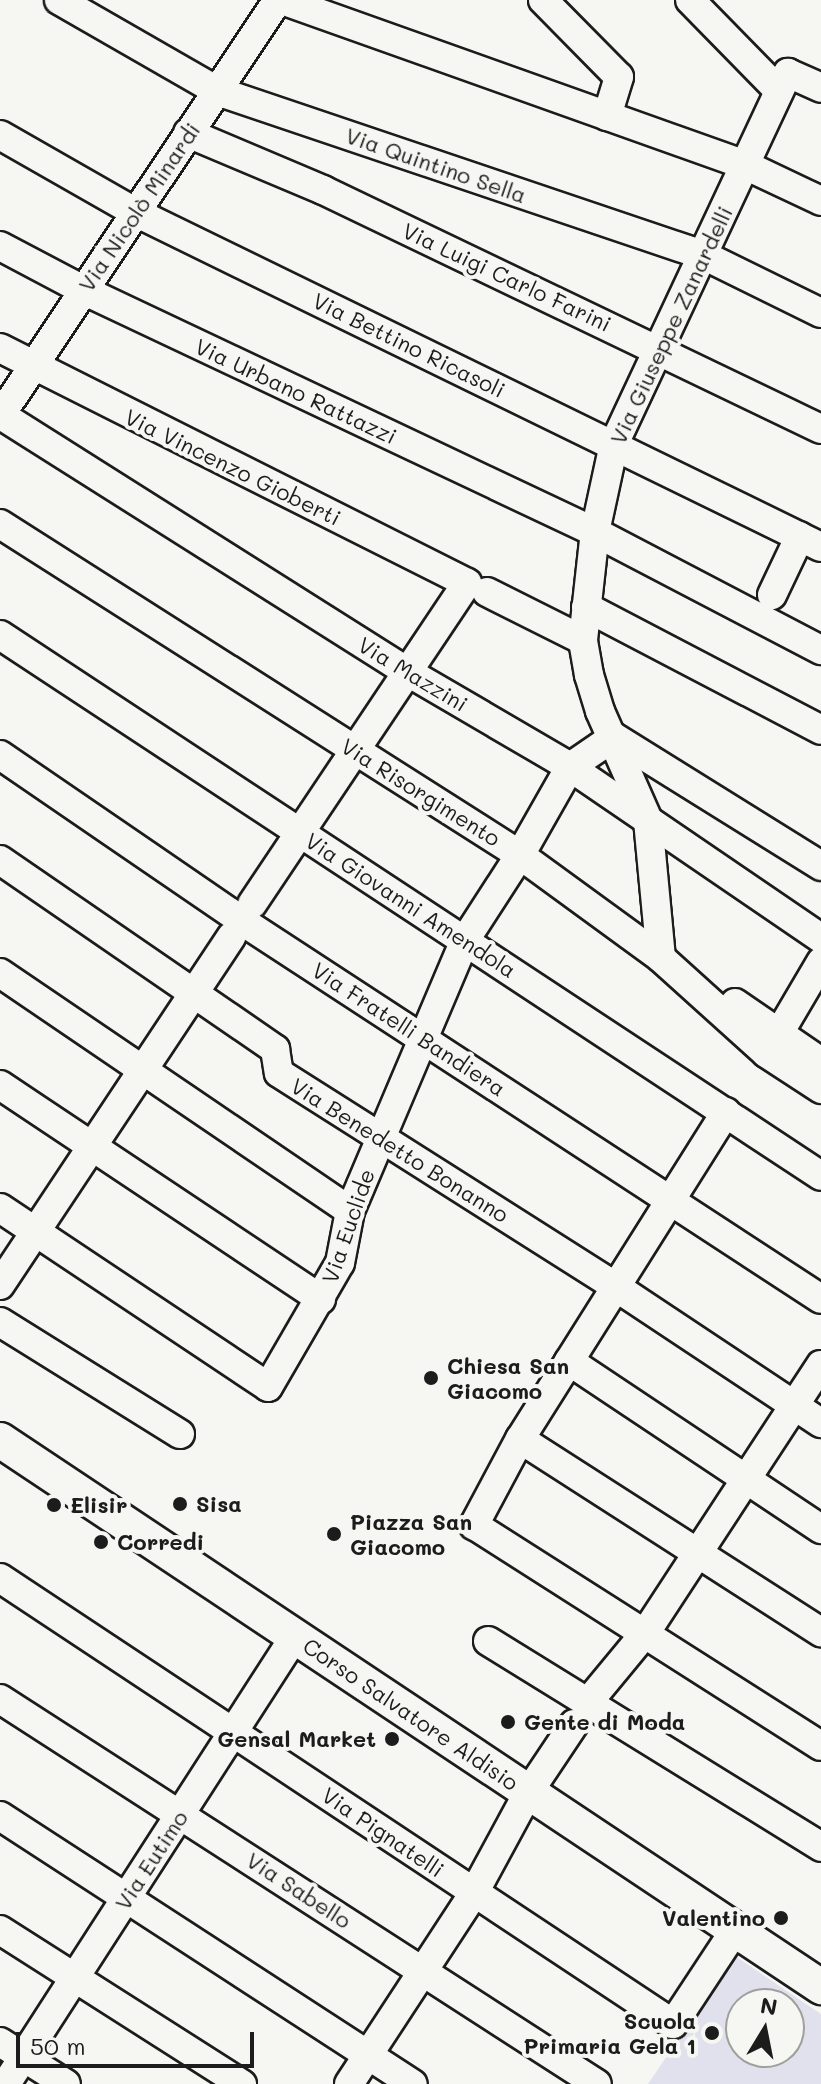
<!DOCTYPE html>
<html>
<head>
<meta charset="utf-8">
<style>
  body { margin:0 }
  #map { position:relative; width:821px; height:2084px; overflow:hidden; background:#f6f6f2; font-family:Mali,sans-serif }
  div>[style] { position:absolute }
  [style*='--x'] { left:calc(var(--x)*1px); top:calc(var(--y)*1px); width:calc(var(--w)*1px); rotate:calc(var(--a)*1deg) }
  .built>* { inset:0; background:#e0e1ed }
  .roads { filter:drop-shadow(2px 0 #1c1c1c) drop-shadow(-2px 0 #1c1c1c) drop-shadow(0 2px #1c1c1c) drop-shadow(0 -2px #1c1c1c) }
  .minor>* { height:28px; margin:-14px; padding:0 14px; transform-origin:14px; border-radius:14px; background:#f6f6f2 }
  .tertiary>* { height:34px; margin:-17px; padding:0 17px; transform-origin:17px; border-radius:17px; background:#f6f6f2 }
  .dots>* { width:22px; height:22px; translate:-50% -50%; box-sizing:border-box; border:4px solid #f6f6f2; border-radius:50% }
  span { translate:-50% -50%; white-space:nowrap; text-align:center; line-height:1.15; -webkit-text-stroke:8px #f6f6f2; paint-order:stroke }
  .street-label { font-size:22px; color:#1c1c1c }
  .poi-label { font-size:22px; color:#1c1c1c; font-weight:700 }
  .left { translate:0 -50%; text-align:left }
  .right { translate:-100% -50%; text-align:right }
  .north { position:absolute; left:725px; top:1988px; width:80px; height:80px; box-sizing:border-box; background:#f6f6f2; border:2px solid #9f9f9c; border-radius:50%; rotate:10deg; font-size:22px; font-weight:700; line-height:32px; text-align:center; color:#1c1c1c }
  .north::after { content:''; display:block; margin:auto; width:28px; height:36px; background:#1c1c1c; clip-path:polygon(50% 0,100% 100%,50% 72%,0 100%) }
  .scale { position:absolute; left:16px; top:2032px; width:238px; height:36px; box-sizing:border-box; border:4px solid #1c1c1c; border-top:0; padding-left:10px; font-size:24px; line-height:28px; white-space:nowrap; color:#1c1c1c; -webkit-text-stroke:6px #f6f6f2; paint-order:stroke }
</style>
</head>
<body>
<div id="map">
  <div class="built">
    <div style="clip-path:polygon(evenodd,735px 1956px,821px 2014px,821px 2084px,648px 2084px,735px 1956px,741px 2004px,789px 2004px,789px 2052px,741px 2052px,741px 2004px)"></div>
  </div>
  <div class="roads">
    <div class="minor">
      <div style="--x:59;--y:0;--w:182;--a:29.9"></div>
      <div style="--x:217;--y:91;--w:513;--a:18.65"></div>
      <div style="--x:703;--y:255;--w:131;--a:26.2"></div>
      <div style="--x:282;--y:0;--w:492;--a:19.6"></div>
      <div style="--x:745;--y:165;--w:84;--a:25.3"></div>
      <div style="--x:543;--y:0;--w:108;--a:45.4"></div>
      <div style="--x:619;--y:77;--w:41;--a:107.1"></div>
      <div style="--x:690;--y:0;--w:127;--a:45.6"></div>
      <div style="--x:188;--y:133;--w:147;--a:22.9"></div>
      <div style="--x:323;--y:190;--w:552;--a:25.64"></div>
      <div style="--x:0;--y:135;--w:155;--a:29.7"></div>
      <div style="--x:135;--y:212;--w:763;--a:26.03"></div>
      <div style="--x:0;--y:246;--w:94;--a:27.9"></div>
      <div style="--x:83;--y:290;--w:566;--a:25.3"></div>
      <div style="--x:595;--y:532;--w:255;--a:27.6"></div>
      <div style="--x:0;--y:348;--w:523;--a:26.71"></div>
      <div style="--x:467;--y:583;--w:386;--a:123.8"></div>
      <div style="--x:1;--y:415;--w:479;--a:32.3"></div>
      <div style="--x:406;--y:671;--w:190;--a:30.3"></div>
      <div style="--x:570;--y:767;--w:304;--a:34.3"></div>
      <div style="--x:0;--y:416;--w:500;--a:-56.25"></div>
      <div style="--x:0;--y:524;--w:616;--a:32.48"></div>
      <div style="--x:520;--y:855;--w:175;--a:36.1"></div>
      <div style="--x:661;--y:958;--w:142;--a:42.1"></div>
      <div style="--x:766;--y:1053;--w:66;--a:33.2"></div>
      <div style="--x:487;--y:592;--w:107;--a:26.6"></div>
      <div style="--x:772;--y:595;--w:65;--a:-64.6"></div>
      <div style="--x:586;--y:607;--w:265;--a:27.6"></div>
      <div style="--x:0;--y:635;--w:983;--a:33.38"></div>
      <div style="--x:0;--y:755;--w:293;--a:34.4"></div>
      <div style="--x:242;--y:921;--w:691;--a:33.14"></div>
      <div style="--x:0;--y:860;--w:334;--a:34.5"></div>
      <div style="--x:275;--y:1049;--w:24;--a:81"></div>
      <div style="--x:279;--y:1073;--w:399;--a:32.4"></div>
      <div style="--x:616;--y:1287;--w:246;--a:33.6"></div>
      <div style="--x:661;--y:958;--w:139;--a:-95.4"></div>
      <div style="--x:648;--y:820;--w:119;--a:-113.8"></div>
      <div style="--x:600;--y:711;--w:38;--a:-107"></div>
      <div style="--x:589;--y:675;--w:36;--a:-100"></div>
      <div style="--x:583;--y:640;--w:109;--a:-83.7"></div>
      <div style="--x:595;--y:532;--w:90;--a:-77.8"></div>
      <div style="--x:614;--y:444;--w:410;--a:-64.9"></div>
      <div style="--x:788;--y:73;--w:36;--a:24"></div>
      <div style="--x:0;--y:973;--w:423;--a:34.2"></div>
      <div style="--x:735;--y:1003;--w:104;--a:34.5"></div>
      <div style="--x:778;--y:1035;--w:85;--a:-59.5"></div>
      <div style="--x:0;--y:1085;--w:386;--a:33.7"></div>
      <div style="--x:726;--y:1112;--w:386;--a:122.2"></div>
      <div style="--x:520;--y:1439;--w:98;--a:118.1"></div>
      <div style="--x:474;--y:1525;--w:411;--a:32.5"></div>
      <div style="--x:0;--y:1208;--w:322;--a:33.7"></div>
      <div style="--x:268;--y:1387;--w:143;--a:-59.9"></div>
      <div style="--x:340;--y:1263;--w:53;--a:-79.1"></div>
      <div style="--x:350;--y:1211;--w:294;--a:-67"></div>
      <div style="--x:465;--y:940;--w:101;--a:-57.1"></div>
      <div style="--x:520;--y:855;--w:101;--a:-60.4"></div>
      <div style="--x:570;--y:767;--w:53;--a:-34.3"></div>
      <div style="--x:614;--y:737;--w:244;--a:31.9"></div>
      <div style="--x:0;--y:1285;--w:418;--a:-56.4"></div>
      <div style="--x:0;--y:1322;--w:212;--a:31.9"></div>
      <div style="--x:569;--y:1361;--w:303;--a:33.7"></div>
      <div style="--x:520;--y:1439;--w:358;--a:32.7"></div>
      <div style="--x:0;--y:1578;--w:807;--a:33.53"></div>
      <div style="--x:673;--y:2024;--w:113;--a:-56.6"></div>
      <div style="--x:488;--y:1641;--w:392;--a:31.7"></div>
      <div style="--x:0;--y:1699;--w:710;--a:32.82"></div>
      <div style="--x:589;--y:1701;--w:89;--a:-50.4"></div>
      <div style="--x:646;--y:1632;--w:319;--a:-56.8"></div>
      <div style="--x:0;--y:1816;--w:492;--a:33"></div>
      <div style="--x:0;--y:1930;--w:287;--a:32.5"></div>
      <div style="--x:0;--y:2042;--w:78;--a:32.5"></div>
      <div style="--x:6;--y:2084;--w:533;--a:-57.17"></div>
      <div style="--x:349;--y:2084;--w:228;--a:-56.8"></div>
      <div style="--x:474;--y:1893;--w:114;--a:-61.6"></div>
      <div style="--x:528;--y:1793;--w:83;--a:-56.3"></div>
    </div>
    <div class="tertiary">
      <div style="--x:0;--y:1440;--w:987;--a:33.67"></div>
    </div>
  </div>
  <div class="dots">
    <div style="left:431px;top:1378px;background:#1c1c1c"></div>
    <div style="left:180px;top:1504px;background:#1c1c1c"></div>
    <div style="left:54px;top:1505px;background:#1c1c1c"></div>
    <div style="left:334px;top:1534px;background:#1c1c1c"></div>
    <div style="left:101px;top:1542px;background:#1c1c1c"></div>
    <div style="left:508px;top:1722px;background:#1c1c1c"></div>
    <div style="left:392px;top:1739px;background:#1c1c1c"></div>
    <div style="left:781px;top:1918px;background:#1c1c1c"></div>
    <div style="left:712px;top:2033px;background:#1c1c1c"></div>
  </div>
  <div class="street-label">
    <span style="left:436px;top:165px;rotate:19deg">Via Quintino Sella</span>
    <span style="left:139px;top:207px;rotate:-56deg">Via Nicolò Minardi</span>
    <span style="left:507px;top:277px;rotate:25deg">Via Luigi Carlo Farini</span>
    <span style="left:671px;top:325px;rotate:-65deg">Via Giuseppe Zanardelli</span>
    <span style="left:409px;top:345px;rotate:26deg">Via Bettino Ricasoli</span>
    <span style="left:296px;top:391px;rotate:25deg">Via Urbano Rattazzi</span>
    <span style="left:233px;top:467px;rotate:26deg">Via Vincenzo Gioberti</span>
    <span style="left:413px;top:674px;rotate:31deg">Via Mazzini</span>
    <span style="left:421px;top:792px;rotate:32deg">Via Risorgimento</span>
    <span style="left:411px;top:905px;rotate:33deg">Via Giovanni Amendola</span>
    <span style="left:409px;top:1029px;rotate:33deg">Via Fratelli Bandiera</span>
    <span style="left:400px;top:1150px;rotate:32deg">Via Benedetto Bonanno</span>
    <span style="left:348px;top:1226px;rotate:-71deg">Via Euclide</span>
    <span style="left:411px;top:1714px;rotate:34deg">Corso Salvatore Aldisio</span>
    <span style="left:383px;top:1832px;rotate:34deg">Via Pignatelli</span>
    <span style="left:151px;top:1860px;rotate:-57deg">Via Eutimo</span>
    <span style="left:299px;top:1890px;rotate:33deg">Via Sabello</span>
  </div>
  <div class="poi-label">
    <span class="left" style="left:447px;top:1378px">Chiesa San<br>Giacomo</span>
    <span class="left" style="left:196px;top:1504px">Sisa</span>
    <span class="left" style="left:70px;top:1505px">Elisir</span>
    <span class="left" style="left:350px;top:1534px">Piazza San<br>Giacomo</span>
    <span class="left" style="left:117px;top:1542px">Corredi</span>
    <span class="left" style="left:524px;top:1722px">Gente di Moda</span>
    <span class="right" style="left:376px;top:1739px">Gensal Market</span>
    <span class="right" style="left:765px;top:1918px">Valentino</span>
    <span class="right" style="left:696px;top:2033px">Scuola<br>Primaria Gela 1</span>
  </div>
  <div class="north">N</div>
  <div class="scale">50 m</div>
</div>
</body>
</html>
